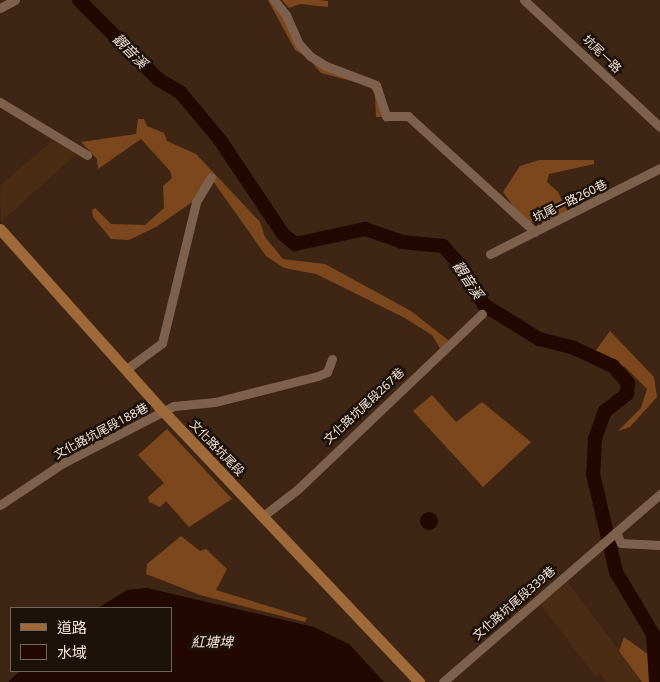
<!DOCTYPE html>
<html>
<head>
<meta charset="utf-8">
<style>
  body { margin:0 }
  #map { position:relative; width:660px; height:682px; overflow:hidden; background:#3f2514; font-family:"Noto Sans","Noto Sans TC",sans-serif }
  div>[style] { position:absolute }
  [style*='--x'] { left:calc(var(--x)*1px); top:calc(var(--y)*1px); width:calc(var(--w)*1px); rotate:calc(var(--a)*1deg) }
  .built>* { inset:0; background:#4a2b14 }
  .forest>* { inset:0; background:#7d471d }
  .water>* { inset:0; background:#220800 }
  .round { border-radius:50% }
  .river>* { height:14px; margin:-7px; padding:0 7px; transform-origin:7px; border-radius:7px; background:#220800 }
  .street>* { height:9px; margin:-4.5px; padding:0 4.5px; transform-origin:4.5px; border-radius:4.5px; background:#7e614d }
  .secondary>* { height:11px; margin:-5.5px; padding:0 5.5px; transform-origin:5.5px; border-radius:5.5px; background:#9f693a }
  span { translate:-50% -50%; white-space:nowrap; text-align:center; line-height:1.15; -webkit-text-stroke:5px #1d120a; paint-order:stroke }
  .street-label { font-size:12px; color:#f2e1d6 }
  .water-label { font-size:14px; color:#f2e0d5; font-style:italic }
  .legend { position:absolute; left:10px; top:607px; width:162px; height:65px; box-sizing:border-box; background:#1d120a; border:1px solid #72655c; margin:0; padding:6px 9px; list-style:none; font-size:15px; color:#f2e1d6 }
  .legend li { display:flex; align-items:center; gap:10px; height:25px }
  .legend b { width:25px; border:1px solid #72655c }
</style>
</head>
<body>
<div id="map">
  <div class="built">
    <div style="clip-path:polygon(52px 141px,79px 152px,1px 222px,0 185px)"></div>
    <div style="clip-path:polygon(567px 581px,641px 679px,638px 682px,606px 682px,600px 674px,595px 676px,541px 605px)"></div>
  </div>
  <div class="forest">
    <div style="clip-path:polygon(268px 0,273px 0,290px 28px,326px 67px,375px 84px,383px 117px,376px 117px,375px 95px,370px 86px,321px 73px,308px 58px,295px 50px)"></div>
    <div style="clip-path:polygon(282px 0,319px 0,328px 1px,328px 7px,300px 4px,289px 8px)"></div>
    <div style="clip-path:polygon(138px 119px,144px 119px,147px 126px,164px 133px,167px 141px,196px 154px,260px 222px,265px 237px,283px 259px,325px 264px,411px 311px,448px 340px,441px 350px,432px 335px,403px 317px,316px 274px,284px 268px,266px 256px,213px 181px,194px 201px,156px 227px,129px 240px,111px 239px,93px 217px,92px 210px,95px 208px,111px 224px,145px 225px,164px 208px,163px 186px,172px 178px,170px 171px,141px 139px,98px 169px,97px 159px,81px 142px,136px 134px)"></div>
    <div style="clip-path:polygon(539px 160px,594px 160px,594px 164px,549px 174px,547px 182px,558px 192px,568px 212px,543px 225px,524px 221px,503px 192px,520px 166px)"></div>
    <div style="clip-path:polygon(610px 331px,654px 377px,657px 397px,630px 427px,618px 431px,641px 408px,647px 389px,625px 367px,594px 353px)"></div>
    <div style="clip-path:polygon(432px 395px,456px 422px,482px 402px,531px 442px,483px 487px,413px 411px)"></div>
    <div style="clip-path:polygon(167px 429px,232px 499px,189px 527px,166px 501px,160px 507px,149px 502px,148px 497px,164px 483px,138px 455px)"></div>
    <div style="clip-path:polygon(181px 536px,200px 551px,206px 549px,227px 569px,216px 590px,307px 618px,305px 622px,200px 595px,146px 574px,147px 564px)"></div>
    <div style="clip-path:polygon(624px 637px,649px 655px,652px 682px,642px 682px,619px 651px)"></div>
  </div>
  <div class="water">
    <div class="round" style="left:420px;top:512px;width:18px;height:18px"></div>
    <div style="clip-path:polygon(147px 588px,314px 627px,349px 644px,384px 682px,8px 682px,20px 671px,171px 671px,171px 608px,98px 608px,127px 590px)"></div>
  </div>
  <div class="river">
    <div style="--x:79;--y:0;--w:112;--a:45"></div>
    <div style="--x:158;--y:79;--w:26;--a:31"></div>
    <div style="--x:180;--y:92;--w:62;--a:50.2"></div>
    <div style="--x:220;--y:140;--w:113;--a:56.2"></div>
    <div style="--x:283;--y:234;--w:16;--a:40"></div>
    <div style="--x:295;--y:244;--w:72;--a:-12.1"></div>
    <div style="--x:365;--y:229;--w:39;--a:19"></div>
    <div style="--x:402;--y:242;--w:41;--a:5.6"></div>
    <div style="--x:443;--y:246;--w:27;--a:48"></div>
    <div style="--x:461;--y:266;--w:45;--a:59.5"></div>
    <div style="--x:484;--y:305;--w:65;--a:31.7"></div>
    <div style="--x:539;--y:339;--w:36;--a:14"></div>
    <div style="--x:574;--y:348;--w:43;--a:24.8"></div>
    <div style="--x:613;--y:366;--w:23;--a:49"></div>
    <div style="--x:628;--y:383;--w:11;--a:95"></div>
    <div style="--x:627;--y:394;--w:28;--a:142"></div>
    <div style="--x:605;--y:411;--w:30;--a:110"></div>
    <div style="--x:595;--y:439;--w:35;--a:93"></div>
    <div style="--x:593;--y:474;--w:101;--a:76.8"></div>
    <div style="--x:616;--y:572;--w:72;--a:59.2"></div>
    <div style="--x:653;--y:634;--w:48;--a:86.4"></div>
  </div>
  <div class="street">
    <div style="--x:274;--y:0;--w:19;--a:51"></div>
    <div style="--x:286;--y:15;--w:32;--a:66"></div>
    <div style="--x:299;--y:44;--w:16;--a:47"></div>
    <div style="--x:310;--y:56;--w:19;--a:32"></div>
    <div style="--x:326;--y:66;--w:53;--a:20.8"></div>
    <div style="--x:376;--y:85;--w:33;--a:72"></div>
    <div style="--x:386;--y:116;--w:22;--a:0"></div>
    <div style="--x:408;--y:116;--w:172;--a:42.4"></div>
    <div style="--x:524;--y:0;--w:186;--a:43"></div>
    <div style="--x:0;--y:8;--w:17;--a:-28"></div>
    <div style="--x:0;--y:102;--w:102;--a:31.3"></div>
    <div style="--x:490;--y:254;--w:191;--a:-26.8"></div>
    <div style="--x:128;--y:368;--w:42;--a:-36.3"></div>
    <div style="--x:162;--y:343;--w:145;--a:-76.4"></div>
    <div style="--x:196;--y:202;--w:29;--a:-59"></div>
    <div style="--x:0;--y:505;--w:76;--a:-33.7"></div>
    <div style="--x:63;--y:463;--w:125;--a:-27.2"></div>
    <div style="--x:174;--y:406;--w:41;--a:-5.6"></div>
    <div style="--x:215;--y:402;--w:106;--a:-14.2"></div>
    <div style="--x:318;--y:376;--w:10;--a:-24"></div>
    <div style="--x:327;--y:372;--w:14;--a:-69"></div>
    <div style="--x:263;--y:516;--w:44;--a:-37.6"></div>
    <div style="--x:298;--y:489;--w:254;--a:-43.6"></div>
    <div style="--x:616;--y:532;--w:12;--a:66"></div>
    <div style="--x:621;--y:543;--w:39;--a:3"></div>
    <div style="--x:443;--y:682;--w:287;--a:-40.9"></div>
  </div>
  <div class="secondary">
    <div style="--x:0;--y:229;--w:244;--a:48.2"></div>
    <div style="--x:163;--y:411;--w:373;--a:46.6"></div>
  </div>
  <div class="street-label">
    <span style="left:602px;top:54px;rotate:44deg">坑尾一路</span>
    <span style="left:570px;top:201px;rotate:-26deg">坑尾一路260巷</span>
    <span style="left:364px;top:406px;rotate:-43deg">文化路坑尾段267巷</span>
    <span style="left:101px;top:431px;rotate:-28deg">文化路坑尾段188巷</span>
    <span style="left:217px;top:448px;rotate:46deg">文化路坑尾段</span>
    <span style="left:514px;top:603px;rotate:-41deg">文化路坑尾段339巷</span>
  </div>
  <div class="water-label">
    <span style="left:130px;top:51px;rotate:45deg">觀音溪</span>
    <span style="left:468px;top:280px;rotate:56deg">觀音溪</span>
    <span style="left:212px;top:642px">紅塘埤</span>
  </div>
  <ul class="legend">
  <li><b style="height:6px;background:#9f693a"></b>道路</li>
  <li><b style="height:14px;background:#220800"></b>水域</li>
  </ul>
</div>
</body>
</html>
